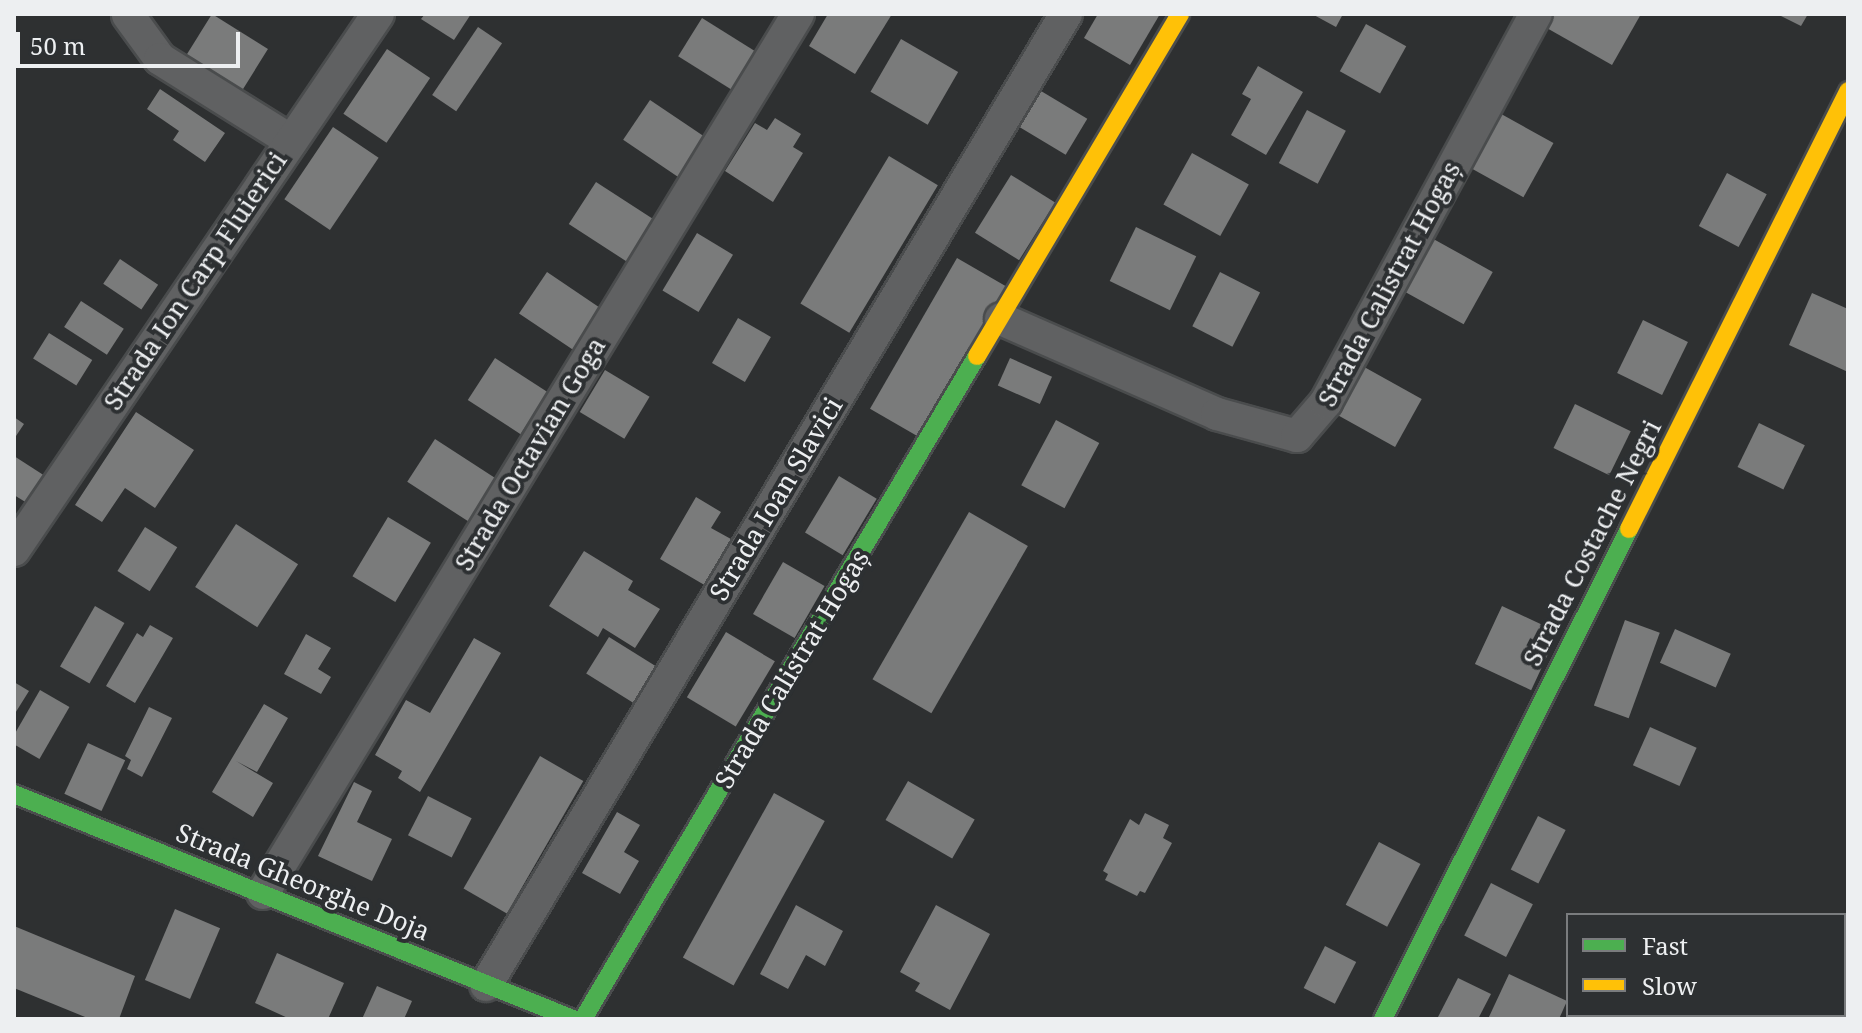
<!DOCTYPE html>
<html>
<head>
<meta charset="utf-8">
<style>
  body { margin:0 }
  #map { position:relative; width:1862px; height:1033px; overflow:hidden; background:#2e3031; font-family:"Noto Serif",serif }
  div>[style] { position:absolute }
  [style*='--x'] { left:calc(var(--x)*1px); top:calc(var(--y)*1px); width:calc(var(--w)*1px); rotate:calc(var(--a)*1deg) }
  .building>* { inset:0; background:#7a7b7b; transform-origin:0 0 }
  .roads { filter:drop-shadow(2px 0 #4a4c4d) drop-shadow(-2px 0 #4a4c4d) drop-shadow(0 2px #4a4c4d) drop-shadow(0 -2px #4a4c4d) }
  .street>* { height:32px; margin:-16px; padding:0 16px; transform-origin:16px; border-radius:16px; background:#606162 }
  .fast>* { height:18px; margin:-9px; padding:0 9px; transform-origin:9px; border-radius:9px; background:#4caf50 }
  .slow>* { height:18px; margin:-9px; padding:0 9px; transform-origin:9px; border-radius:9px; background:#ffc107 }
  span { translate:-50% -50%; white-space:nowrap; text-align:center; line-height:1.15; -webkit-text-stroke:8px #2d3032; paint-order:stroke }
  .street-label { font-size:26px; color:#edeff1 }
  .frame { position:absolute; inset:0; border:16px solid #edeff1; pointer-events:none }
  .legend { position:absolute; left:1566px; top:913px; width:280px; height:104px; box-sizing:border-box; background:#2d3032; border:2px solid #7a7c7e; margin:0; padding:10px 14px; list-style:none; font-size:24px; color:#edeff1 }
  .legend li { display:flex; align-items:center; gap:16px; height:40px }
  .legend b { width:40px; border:2px solid #7a7c7e }
  .scale { position:absolute; left:16px; top:32px; width:224px; height:36px; box-sizing:border-box; border:4px solid #edeff1; border-top:0; padding-left:10px; font-size:24px; line-height:28px; white-space:nowrap; color:#edeff1; -webkit-text-stroke:6px #2d3032; paint-order:stroke }
</style>
</head>
<body>
<div id="map">
  <div class="building">
    <div style="left:212px;top:14px;width:66px;height:50px;rotate:32deg"></div>
    <div style="clip-path:polygon(425px 14px,471px 14px,454px 40px,421px 19px)"></div>
    <div style="clip-path:polygon(828px 14px,892px 14px,855px 74px,809px 46px)"></div>
    <div style="clip-path:polygon(1098px 14px,1160px 14px,1130px 65px,1084px 38px)"></div>
    <div style="clip-path:polygon(1312px 14px,1343px 14px,1336px 27px)"></div>
    <div style="clip-path:polygon(1552px 14px,1641px 14px,1612px 65px,1545px 27px)"></div>
    <div style="clip-path:polygon(1777px 14px,1808px 14px,1801px 26px)"></div>
    <div style="left:702px;top:18px;width:66px;height:45px;rotate:32deg"></div>
    <div style="left:1366px;top:24px;width:46px;height:54px;rotate:29deg"></div>
    <div style="left:478px;top:27px;width:29px;height:82px;rotate:34deg"></div>
    <div style="left:901px;top:39px;width:66px;height:61px;rotate:30deg"></div>
    <div style="left:387px;top:49px;width:52px;height:78px;rotate:34deg"></div>
    <div style="clip-path:polygon(1258px 66px,1303px 92px,1266px 155px,1231px 135px,1251px 99px,1242px 94px)"></div>
    <div style="clip-path:polygon(160px 89px,225px 133px,205px 162px,173px 140px,179px 131px,147px 109px)"></div>
    <div style="left:1041px;top:91px;width:54px;height:42px;rotate:31deg"></div>
    <div style="left:650px;top:100px;width:69px;height:48px;rotate:34deg"></div>
    <div style="left:1307px;top:110px;width:44px;height:60px;rotate:28deg"></div>
    <div style="left:1494px;top:110px;width:68px;height:62px;rotate:29deg"></div>
    <div style="clip-path:polygon(775px 118px,801px 134px,793px 147px,803px 153px,773px 202px,725px 171px,755px 123px,767px 130px)"></div>
    <div style="left:333px;top:127px;width:55px;height:87px;rotate:34deg"></div>
    <div style="left:1192px;top:153px;width:65px;height:59px;rotate:29deg"></div>
    <div style="left:889px;top:156px;width:57px;height:172px;rotate:31deg"></div>
    <div style="left:1727px;top:173px;width:45px;height:60px;rotate:28deg"></div>
    <div style="left:1011px;top:175px;width:52px;height:68px;rotate:32deg"></div>
    <div style="left:596px;top:182px;width:69px;height:50px;rotate:33deg"></div>
    <div style="left:1136px;top:227px;width:67px;height:60px;rotate:26deg"></div>
    <div style="left:697px;top:233px;width:42px;height:67px;rotate:31deg"></div>
    <div style="left:1428px;top:236px;width:74px;height:60px;rotate:29deg"></div>
    <div style="left:957px;top:258px;width:60px;height:174px;rotate:30deg"></div>
    <div style="left:120px;top:259px;width:46px;height:30px;rotate:34deg"></div>
    <div style="left:547px;top:272px;width:66px;height:50px;rotate:34deg"></div>
    <div style="left:1220px;top:272px;width:45px;height:61px;rotate:27deg"></div>
    <div style="clip-path:polygon(1812px 293px,1848px 309px,1848px 372px,1789px 345px)"></div>
    <div style="left:81px;top:301px;width:51px;height:31px;rotate:33deg"></div>
    <div style="left:738px;top:318px;width:38px;height:52px;rotate:30deg"></div>
    <div style="left:1643px;top:320px;width:50px;height:59px;rotate:26deg"></div>
    <div style="left:49px;top:333px;width:51px;height:30px;rotate:32deg"></div>
    <div style="left:495px;top:358px;width:63px;height:50px;rotate:33deg"></div>
    <div style="left:1010px;top:358px;width:46px;height:30px;rotate:24deg"></div>
    <div style="left:1357px;top:363px;width:74px;height:55px;rotate:29deg"></div>
    <div style="left:605px;top:370px;width:52px;height:49px;rotate:31deg"></div>
    <div style="left:1575px;top:404px;width:62px;height:49px;rotate:26deg"></div>
    <div style="clip-path:polygon(136px 412px,194px 450px,155px 508px,125px 488px,102px 522px,75px 505px)"></div>
    <div style="clip-path:polygon(14px 417px,24px 424px,14px 439px)"></div>
    <div style="left:1056px;top:420px;width:49px;height:74px;rotate:28deg"></div>
    <div style="left:1759px;top:423px;width:51px;height:49px;rotate:26deg"></div>
    <div style="left:435px;top:439px;width:74px;height:51px;rotate:33deg"></div>
    <div style="clip-path:polygon(14px 456px,45px 476px,27px 503px,14px 495px)"></div>
    <div style="left:839px;top:476px;width:44px;height:66px;rotate:31deg"></div>
    <div style="clip-path:polygon(696px 497px,721px 512px,711px 528px,740px 544px,713px 590px,660px 559px)"></div>
    <div style="left:969px;top:512px;width:68px;height:193px;rotate:30deg"></div>
    <div style="left:388px;top:517px;width:50px;height:69px;rotate:31deg"></div>
    <div style="left:236px;top:524px;width:74px;height:75px;rotate:33deg"></div>
    <div style="left:145px;top:527px;width:38px;height:52px;rotate:32deg"></div>
    <div style="clip-path:polygon(584px 551px,633px 581px,628px 590px,660px 609px,635px 648px,603px 628px,598px 637px,549px 606px)"></div>
    <div style="left:783px;top:562px;width:48px;height:60px;rotate:30deg"></div>
    <div style="left:95px;top:606px;width:34px;height:70px;rotate:30deg"></div>
    <div style="left:1502px;top:606px;width:62px;height:64px;rotate:25deg"></div>
    <div style="left:1625px;top:620px;width:37px;height:91px;rotate:20deg"></div>
    <div style="clip-path:polygon(150px 625px,173px 638px,135px 703px,106px 686px,137px 633px,143px 637px)"></div>
    <div style="left:1675px;top:629px;width:61px;height:37px;rotate:24deg"></div>
    <div style="left:726px;top:632px;width:57px;height:76px;rotate:31deg"></div>
    <div style="clip-path:polygon(306px 634px,331px 648px,318px 669px,331px 677px,321px 694px,284px 674px)"></div>
    <div style="left:609px;top:637px;width:61px;height:43px;rotate:32deg"></div>
    <div style="clip-path:polygon(474px 638px,501px 653px,420px 792px,398px 778px,402px 771px,375px 755px,406px 700px,430px 713px)"></div>
    <div style="clip-path:polygon(14px 682px,29px 691px,14px 715px)"></div>
    <div style="left:40px;top:690px;width:34px;height:60px;rotate:30deg"></div>
    <div style="clip-path:polygon(264px 704px,288px 718px,257px 772px,236px 761px,273px 783px,253px 817px,212px 792px)"></div>
    <div style="clip-path:polygon(149px 707px,172px 718px,142px 777px,127px 769px,131px 760px,125px 756px)"></div>
    <div style="left:1650px;top:727px;width:51px;height:42px;rotate:24deg"></div>
    <div style="left:88px;top:743px;width:41px;height:56px;rotate:25deg"></div>
    <div style="left:540px;top:756px;width:50px;height:153px;rotate:30deg"></div>
    <div style="left:908px;top:781px;width:77px;height:45px;rotate:30deg"></div>
    <div style="clip-path:polygon(354px 782px,372px 791px,357px 822px,392px 839px,372px 881px,318px 856px)"></div>
    <div style="left:774px;top:793px;width:58px;height:188px;rotate:29deg"></div>
    <div style="left:428px;top:796px;width:49px;height:44px;rotate:27deg"></div>
    <div style="clip-path:polygon(617px 812px,640px 825px,624px 852px,639px 861px,620px 894px,582px 873px)"></div>
    <div style="clip-path:polygon(1145px 813px,1169px 825px,1163px 838px,1172px 843px,1145px 893px,1140px 891px,1137px 896px,1105px 880px,1108px 874px,1103px 871px,1130px 819px,1139px 825px)"></div>
    <div style="left:1538px;top:816px;width:31px;height:60px;rotate:27deg"></div>
    <div style="left:1379px;top:842px;width:47px;height:71px;rotate:28deg"></div>
    <div style="left:1491px;top:883px;width:47px;height:59px;rotate:27deg"></div>
    <div style="clip-path:polygon(796px 905px,843px 931px,825px 966px,806px 955px,788px 989px,760px 974px)"></div>
    <div style="clip-path:polygon(936px 905px,990px 934px,950px 1010px,915px 991px,920px 983px,900px 972px)"></div>
    <div style="left:175px;top:909px;width:49px;height:77px;rotate:23deg"></div>
    <div style="clip-path:polygon(14px 926px,135px 976px,119px 1019px,90px 1019px,14px 988px)"></div>
    <div style="left:1325px;top:946px;width:35px;height:47px;rotate:27deg"></div>
    <div style="clip-path:polygon(277px 953px,344px 983px,328px 1019px,290px 1019px,255px 1003px)"></div>
    <div style="clip-path:polygon(1509px 974px,1567px 1001px,1559px 1019px,1488px 1019px)"></div>
    <div style="clip-path:polygon(1458px 978px,1491px 994px,1478px 1019px,1437px 1019px)"></div>
    <div style="clip-path:polygon(377px 986px,412px 1001px,404px 1019px,362px 1019px)"></div>
  </div>
  <div class="roads">
    <div class="street">
      <div style="--x:128;--y:15;--w:54;--a:54"></div>
      <div style="--x:160;--y:59;--w:155;--a:32"></div>
      <div style="--x:1001;--y:319;--w:236;--a:23.7"></div>
      <div style="--x:1217;--y:414;--w:83;--a:15.4"></div>
      <div style="--x:1297;--y:436;--w:45;--a:-49.5"></div>
      <div style="--x:1326;--y:402;--w:441;--a:-61.6"></div>
      <div style="--x:14;--y:550;--w:648;--a:-55.82"></div>
      <div style="--x:263;--y:893;--w:1029;--a:-58.67"></div>
      <div style="--x:486;--y:985;--w:1131;--a:-59.15"></div>
    </div>
    <div class="fast">
      <div style="--x:14;--y:794;--w:603;--a:21.93"></div>
      <div style="--x:583;--y:1019;--w:771;--a:-59.28"></div>
      <div style="--x:1383;--y:1019;--w:548;--a:-63.34"></div>
    </div>
    <div class="slow">
      <div style="--x:977;--y:356;--w:398;--a:-59.3"></div>
      <div style="--x:1629;--y:529;--w:490;--a:-63.4"></div>
    </div>
  </div>
  <div class="street-label">
    <span style="left:195px;top:281px;rotate:-56deg">Strada Ion Carp Fluierici</span>
    <span style="left:1389px;top:284px;rotate:-62deg">Strada Calistrat Hogaș</span>
    <span style="left:530px;top:454px;rotate:-59deg">Strada Octavian Goga</span>
    <span style="left:776px;top:499px;rotate:-59deg">Strada Ioan Slavici</span>
    <span style="left:1592px;top:543px;rotate:-63deg">Strada Costache Negri</span>
    <span style="left:792px;top:669px;rotate:-59deg">Strada Calistrat Hogaș</span>
    <span style="left:303px;top:882px;rotate:22deg">Strada Gheorghe Doja</span>
  </div>
  <div class="frame"></div>
  <ul class="legend">
  <li><b style="height:10px;background:#4caf50"></b>Fast</li>
  <li><b style="height:10px;background:#ffc107"></b>Slow</li>
  </ul>
  <div class="scale">50 m</div>
</div>
</body>
</html>
